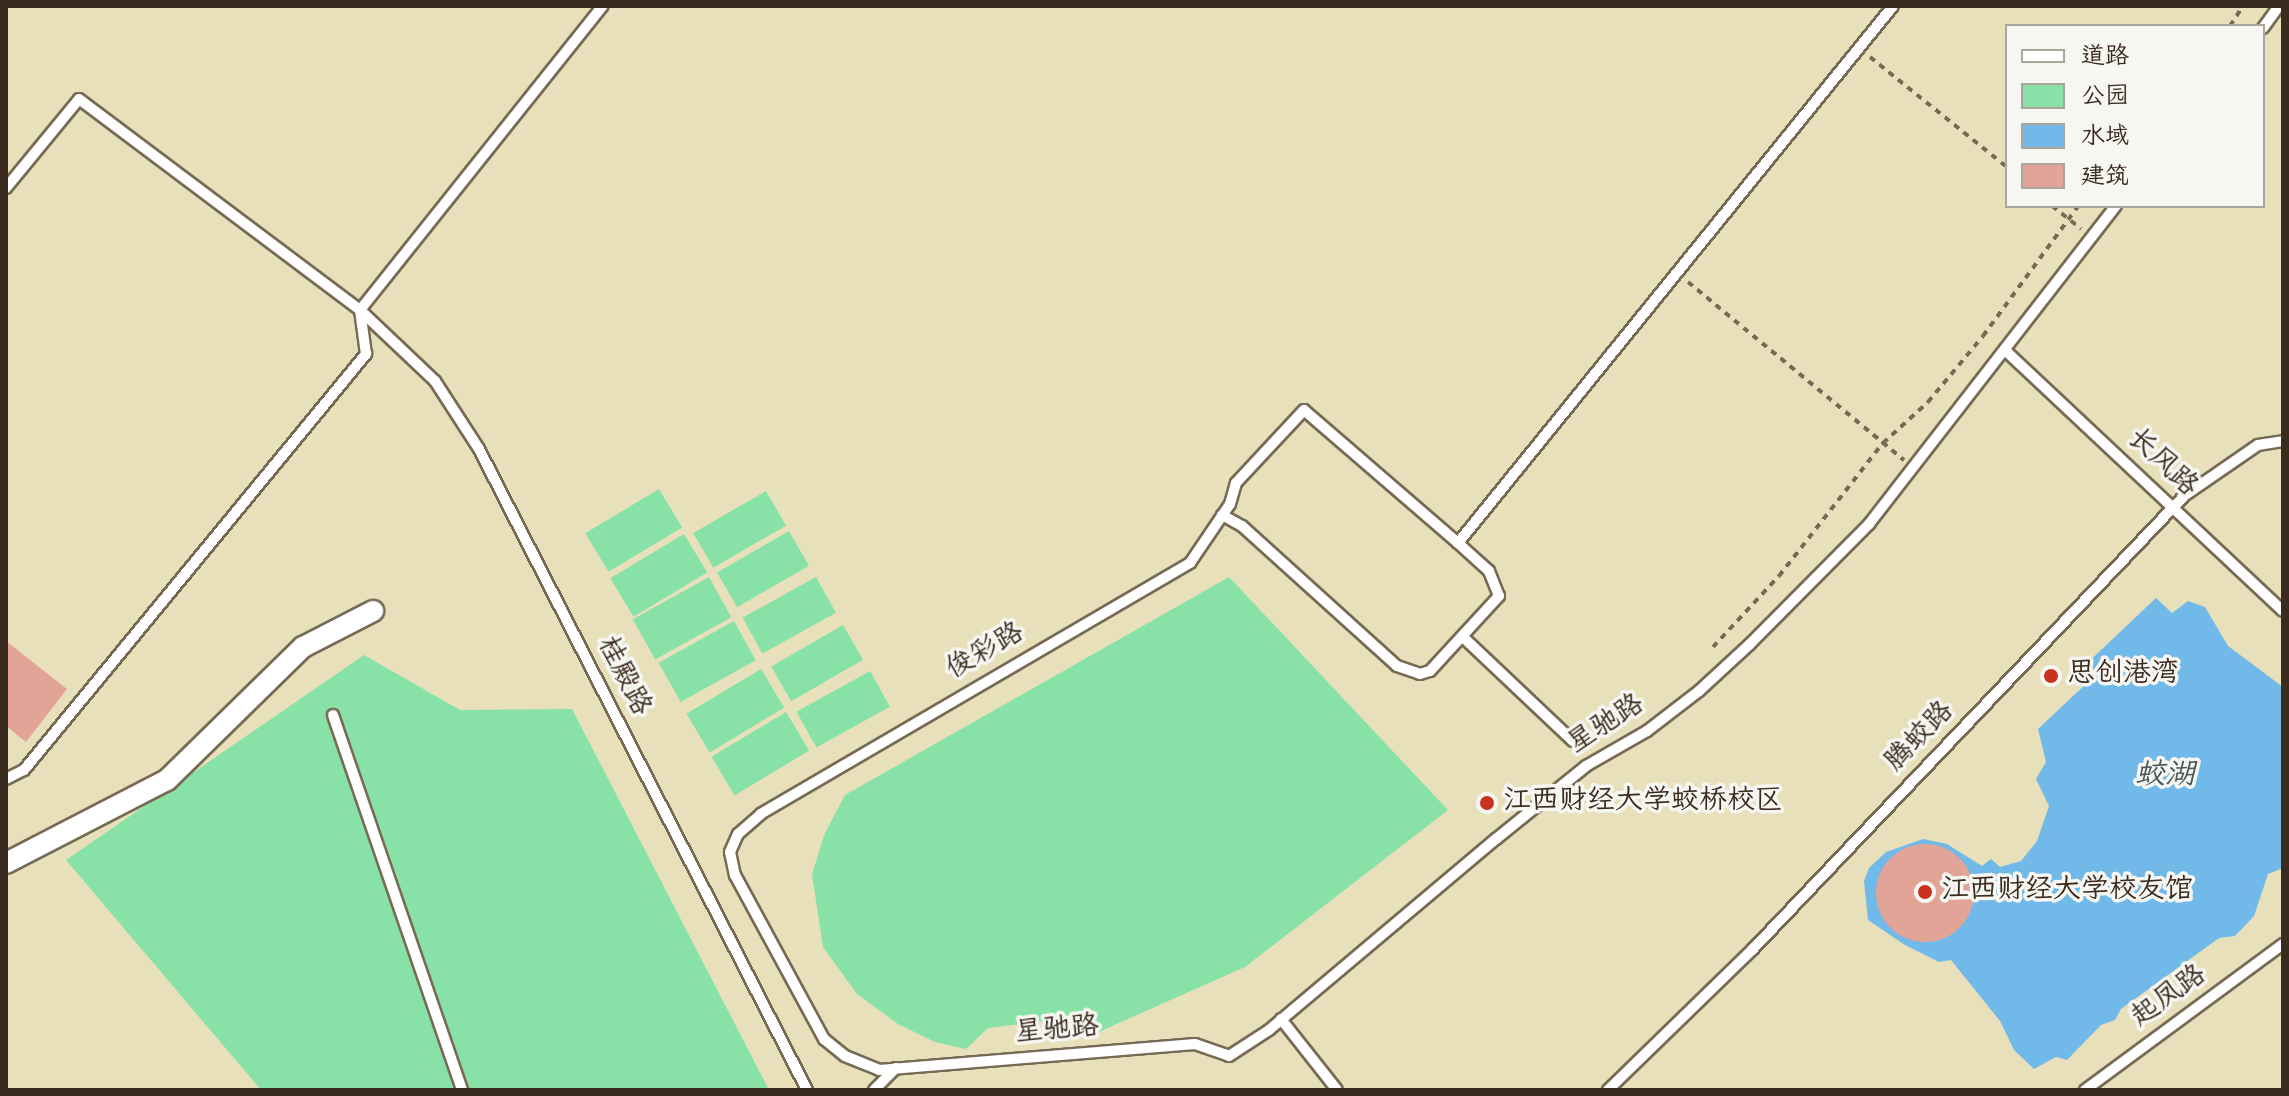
<!DOCTYPE html>
<html>
<head>
<meta charset="utf-8">
<style>
  body { margin:0 }
  #map { position:relative; width:2289px; height:1096px; overflow:hidden; background:#e7e0ba; font-family:Dekko,"LXGW WenKai TC",sans-serif }
  div>[style] { position:absolute }
  [style*='--x'] { left:calc(var(--x)*1px); top:calc(var(--y)*1px); width:calc(var(--w)*1px); rotate:calc(var(--a)*1deg) }
  .green>* { inset:0; background:#88e2a7; transform-origin:0 0 }
  .water>* { inset:0; background:#71b9e9 }
  .building>* { inset:0; background:#e2a497 }
  .round { border-radius:50% }
  .path>* { height:4px; margin-top:-2px; transform-origin:0; background:repeating-linear-gradient(90deg,#776a55 0 6px,transparent 0 12px) }
  .roads { filter:drop-shadow(2px 0 #776a55) drop-shadow(-2px 0 #776a55) drop-shadow(0 2px #776a55) drop-shadow(0 -2px #776a55) }
  .lane>* { height:10px; margin:-5px; padding:0 5px; transform-origin:5px; border-radius:5px; background:#fff }
  .street>* { height:20px; margin:-10px; padding:0 10px; transform-origin:10px; border-radius:10px; background:#fff }
  .dots>* { width:22px; height:22px; translate:-50% -50%; box-sizing:border-box; border:4px solid #f6f6f2; border-radius:50% }
  span { translate:-50% -50%; white-space:nowrap; text-align:center; line-height:1.15; -webkit-text-stroke:7px #f6f6f2; paint-order:stroke }
  .street-label { font-size:28px; color:#3b2a1e }
  .poi-label { font-size:28px; color:#3b2a1e }
  .left { translate:0 -50%; text-align:left }
  .water-label { font-size:30px; color:#4b555b; font-style:italic }
  .frame { position:absolute; inset:0; border:8px solid #3b2a1e; pointer-events:none }
  .legend { position:absolute; left:2005px; top:24px; width:260px; height:184px; box-sizing:border-box; background:#f6f6f2; border:2px solid #aba49d; margin:0; padding:10px 14px; list-style:none; font-size:24px; color:#3b2a1e }
  .legend li { display:flex; align-items:center; gap:16px; height:40px }
  .legend b { width:40px; border:2px solid #aba49d }
</style>
</head>
<body>
<div id="map">
  <div class="green">
    <div style="left:659px;top:489px;width:45px;height:86px;rotate:59deg"></div>
    <div style="left:766px;top:491px;width:40px;height:84px;rotate:60deg"></div>
    <div style="left:789px;top:531px;width:40px;height:83px;rotate:60deg"></div>
    <div style="left:684px;top:534px;width:45px;height:86px;rotate:59deg"></div>
    <div style="left:709px;top:577px;width:46px;height:87px;rotate:61deg"></div>
    <div style="left:816px;top:577px;width:41px;height:84px;rotate:61deg"></div>
    <div style="clip-path:polygon(1229px 577px,1448px 810px,1245px 967px,1094px 1034px,1054px 1020px,988px 1028px,966px 1049px,935px 1042px,898px 1024px,857px 994px,823px 947px,812px 874px,825px 833px,845px 795px)"></div>
    <div style="left:734px;top:621px;width:45px;height:86px;rotate:61deg"></div>
    <div style="left:843px;top:625px;width:40px;height:83px;rotate:60deg"></div>
    <div style="clip-path:polygon(364px 655px,460px 710px,572px 709px,769px 1090px,261px 1090px,66px 860px)"></div>
    <div style="left:761px;top:669px;width:45px;height:87px;rotate:59deg"></div>
    <div style="left:870px;top:671px;width:41px;height:84px;rotate:61deg"></div>
    <div style="left:786px;top:712px;width:45px;height:87px;rotate:59deg"></div>
  </div>
  <div class="water">
    <div style="clip-path:polygon(2156px 598px,2172px 613px,2188px 601px,2205px 607px,2228px 646px,2283px 687px,2283px 868px,2268px 874px,2254px 916px,2235px 936px,2219px 938px,2121px 1009px,2115px 1020px,2101px 1025px,2067px 1060px,2056px 1057px,2034px 1069px,2014px 1050px,2000px 1021px,1951px 960px,1939px 962px,1905px 945px,1868px 920px,1864px 881px,1869px 868px,1886px 852px,1923px 839px,1947px 844px,1982px 866px,1991px 859px,2000px 867px,2021px 861px,2037px 841px,2049px 806px,2036px 779px,2046px 762px,2038px 729px,2089px 681px,2081px 669px)"></div>
  </div>
  <div class="building">
    <div style="clip-path:polygon(6px 641px,67px 689px,26px 742px,6px 726px)"></div>
    <div class="round" style="left:1876px;top:844px;width:98px;height:98px"></div>
  </div>
  <div class="path">
    <div style="--x:2230;--y:26;--w:24;--a:-57"></div>
    <div style="--x:1870;--y:57;--w:176;--a:38.8"></div>
    <div style="--x:2052;--y:206;--w:37;--a:38"></div>
    <div style="--x:1688;--y:282;--w:280;--a:39.5"></div>
    <div style="--x:1713;--y:647;--w:97;--a:-47.1"></div>
    <div style="--x:1779;--y:576;--w:169;--a:-52"></div>
    <div style="--x:1883;--y:443;--w:61;--a:-42.3"></div>
    <div style="--x:1928;--y:402;--w:86;--a:-50.2"></div>
    <div style="--x:1983;--y:336;--w:161;--a:-53.8"></div>
  </div>
  <div class="roads">
    <div class="lane">
      <div style="--x:2263;--y:28;--w:27;--a:-54"></div>
      <div style="--x:6;--y:188;--w:115;--a:-50.6"></div>
      <div style="--x:79;--y:99;--w:351;--a:36.9"></div>
      <div style="--x:360;--y:310;--w:103;--a:43.4"></div>
      <div style="--x:435;--y:381;--w:81;--a:57.1"></div>
      <div style="--x:479;--y:449;--w:720;--a:62.9"></div>
      <div style="--x:2007;--y:352;--w:378;--a:43.2"></div>
      <div style="--x:1222;--y:515;--w:23;--a:29"></div>
      <div style="--x:1242;--y:526;--w:209;--a:42.1"></div>
      <div style="--x:1397;--y:666;--w:24;--a:19"></div>
      <div style="--x:1420;--y:674;--w:10;--a:-17"></div>
      <div style="--x:1430;--y:671;--w:102;--a:-47.4"></div>
      <div style="--x:1499;--y:596;--w:27;--a:-112"></div>
      <div style="--x:1489;--y:571;--w:42;--a:-137.9"></div>
      <div style="--x:1458;--y:543;--w:691;--a:-50.99"></div>
      <div style="--x:1458;--y:543;--w:203;--a:-139.2"></div>
      <div style="--x:1304;--y:410;--w:100;--a:133"></div>
      <div style="--x:1236;--y:483;--w:22;--a:106"></div>
      <div style="--x:1230;--y:504;--w:71;--a:124.1"></div>
      <div style="--x:1190;--y:563;--w:497;--a:149.7"></div>
      <div style="--x:761;--y:814;--w:30;--a:139"></div>
      <div style="--x:738;--y:834;--w:20;--a:114"></div>
      <div style="--x:730;--y:852;--w:24;--a:78"></div>
      <div style="--x:735;--y:875;--w:187;--a:61.5"></div>
      <div style="--x:824;--y:1039;--w:27;--a:39"></div>
      <div style="--x:845;--y:1056;--w:37;--a:22"></div>
      <div style="--x:879;--y:1070;--w:317;--a:-4.7"></div>
      <div style="--x:1195;--y:1044;--w:36;--a:19"></div>
      <div style="--x:1229;--y:1056;--w:48;--a:-33"></div>
      <div style="--x:1269;--y:1030;--w:297;--a:-40.1"></div>
      <div style="--x:1496;--y:839;--w:116;--a:-39"></div>
      <div style="--x:1586;--y:766;--w:70;--a:-29.8"></div>
      <div style="--x:1647;--y:731;--w:66;--a:-37.6"></div>
      <div style="--x:1699;--y:691;--w:69;--a:-42.7"></div>
      <div style="--x:1750;--y:644;--w:169;--a:-45.2"></div>
      <div style="--x:1869;--y:524;--w:403;--a:-52.2"></div>
      <div style="--x:1464;--y:638;--w:150;--a:43.4"></div>
      <div style="--x:333;--y:715;--w:397;--a:71"></div>
      <div style="--x:6;--y:779;--w:20;--a:-27"></div>
      <div style="--x:24;--y:770;--w:539;--a:-50.58"></div>
      <div style="--x:366;--y:354;--w:44;--a:-97.8"></div>
      <div style="--x:360;--y:310;--w:389;--a:-51.4"></div>
      <div style="--x:1281;--y:1019;--w:90;--a:51.7"></div>
      <div style="--x:874;--y:1090;--w:31;--a:-45"></div>
      <div style="--x:1608;--y:1090;--w:202;--a:-44.2"></div>
      <div style="--x:1753;--y:949;--w:625;--a:-46.43"></div>
      <div style="--x:2184;--y:496;--w:90;--a:-34.6"></div>
      <div style="--x:2258;--y:445;--w:25;--a:-9"></div>
      <div style="--x:2085;--y:1090;--w:246;--a:-36.4"></div>
    </div>
    <div class="street">
      <div style="--x:6;--y:863;--w:181;--a:-27.3"></div>
      <div style="--x:167;--y:780;--w:190;--a:-44.4"></div>
      <div style="--x:303;--y:647;--w:79;--a:-27.2"></div>
    </div>
  </div>
  <div class="dots">
    <div style="left:2051px;top:676px;background:#c8321e"></div>
    <div style="left:1487px;top:803px;background:#c8321e"></div>
    <div style="left:1925px;top:892px;background:#c8321e"></div>
  </div>
  <div class="street-label">
    <span style="left:2161px;top:464px;rotate:43deg">长风路</span>
    <span style="left:986px;top:653px;rotate:-30deg">俊彩路</span>
    <span style="left:622px;top:677px;rotate:63deg">桂殿路</span>
    <span style="left:1607px;top:726px;rotate:-33deg">星驰路</span>
    <span style="left:1921px;top:738px;rotate:-46deg">腾蛟路</span>
    <span style="left:2170px;top:998px;rotate:-36deg">起凤路</span>
    <span style="left:1057px;top:1032px;rotate:-5deg">星驰路</span>
  </div>
  <div class="poi-label">
    <span class="left" style="left:2067px;top:676px">思创港湾</span>
    <span class="left" style="left:1503px;top:803px">江西财经大学蛟桥校区</span>
    <span class="left" style="left:1941px;top:892px">江西财经大学校友馆</span>
  </div>
  <div class="water-label">
    <span style="left:2165px;top:778px">蛟湖</span>
  </div>
  <div class="frame"></div>
  <ul class="legend">
  <li><b style="height:10px;background:#fff"></b>道路</li>
  <li><b style="height:22px;background:#88e2a7"></b>公园</li>
  <li><b style="height:22px;background:#71b9e9"></b>水域</li>
  <li><b style="height:22px;background:#e2a497"></b>建筑</li>
  </ul>
</div>
</body>
</html>
